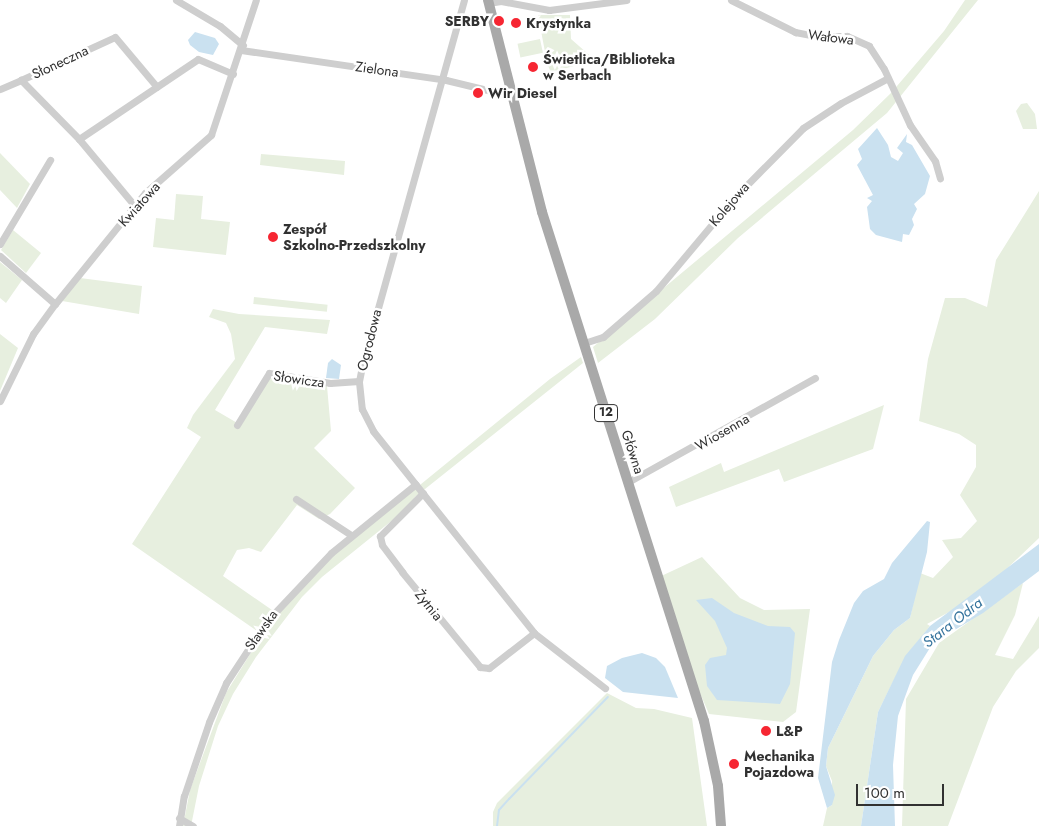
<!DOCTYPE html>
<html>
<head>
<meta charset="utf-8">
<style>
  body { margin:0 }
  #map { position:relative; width:1039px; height:826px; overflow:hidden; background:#fff; font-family:Jost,sans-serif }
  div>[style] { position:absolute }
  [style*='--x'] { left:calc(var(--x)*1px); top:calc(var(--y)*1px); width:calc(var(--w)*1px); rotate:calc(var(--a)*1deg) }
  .green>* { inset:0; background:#e7efdf; transform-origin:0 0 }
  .water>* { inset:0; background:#cae1f0 }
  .stream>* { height:2px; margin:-1px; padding:0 1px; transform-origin:1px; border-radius:1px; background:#cae1f0 }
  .minor>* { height:7px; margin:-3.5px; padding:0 3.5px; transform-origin:3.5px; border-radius:3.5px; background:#cecece }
  .primary>* { height:10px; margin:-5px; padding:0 5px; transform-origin:5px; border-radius:5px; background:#a9a9a9 }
  .dots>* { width:14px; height:14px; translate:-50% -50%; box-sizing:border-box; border:2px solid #fff; border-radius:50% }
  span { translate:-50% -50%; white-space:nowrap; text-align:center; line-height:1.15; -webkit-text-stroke:5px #fff; paint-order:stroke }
  .shield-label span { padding:1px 4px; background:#fff; border:1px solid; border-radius:4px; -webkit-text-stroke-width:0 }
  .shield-label { font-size:12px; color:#313131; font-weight:700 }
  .poi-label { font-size:14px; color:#313131; font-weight:700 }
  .right { translate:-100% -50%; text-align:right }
  .left { translate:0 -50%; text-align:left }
  .street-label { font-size:14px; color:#313131 }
  .water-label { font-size:15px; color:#36749d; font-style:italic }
  .scale { position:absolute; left:856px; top:784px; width:88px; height:22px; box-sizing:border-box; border:2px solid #313131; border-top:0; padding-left:6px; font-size:15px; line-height:18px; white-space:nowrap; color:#313131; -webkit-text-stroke:4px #fff; paint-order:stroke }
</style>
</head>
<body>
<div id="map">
  <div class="green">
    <div style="clip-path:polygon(965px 0,978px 0,887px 113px,738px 238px,655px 319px,598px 363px,593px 347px,853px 130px,891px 93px,944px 31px)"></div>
    <div style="clip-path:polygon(538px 15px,570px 15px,571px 39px,595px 60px,549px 73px)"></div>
    <div style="left:540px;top:39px;width:14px;height:23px;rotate:78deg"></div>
    <div style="clip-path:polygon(1027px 103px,1035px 114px,1037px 129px,1023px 129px,1016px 111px,1021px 104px)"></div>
    <div style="clip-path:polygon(0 153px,30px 184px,17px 208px,0 190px)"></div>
    <div style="clip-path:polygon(261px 154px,345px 161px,344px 175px,260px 165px)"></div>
    <div style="clip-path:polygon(1039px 191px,1039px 538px,997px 578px,962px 605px,927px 624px,930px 626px,906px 656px,878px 712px,861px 826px,823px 826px,827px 808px,832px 805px,832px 781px,826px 766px,828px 748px,873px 656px,894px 630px,910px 618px,920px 573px,933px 578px,953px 557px,942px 540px,961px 538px,977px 521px,960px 495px,976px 467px,976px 445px,959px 434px,919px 421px,928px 359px,945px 298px,965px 298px,987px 307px,996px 260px)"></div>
    <div style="clip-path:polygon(176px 194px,203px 196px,201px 219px,230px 222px,226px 255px,153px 247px,156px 218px,174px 220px)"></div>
    <div style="clip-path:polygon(13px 230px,41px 253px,26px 273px,1px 250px)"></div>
    <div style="clip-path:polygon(0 262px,22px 280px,6px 303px,0 298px)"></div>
    <div style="clip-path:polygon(80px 278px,142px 286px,139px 314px,62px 301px)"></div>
    <div style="left:254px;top:297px;width:74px;height:7px;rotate:6deg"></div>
    <div style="clip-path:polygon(213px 309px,239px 314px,330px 320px,327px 334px,265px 327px,215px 410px,239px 424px,270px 377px,327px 386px,331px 431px,314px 448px,355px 488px,330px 514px,319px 519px,297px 505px,261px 552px,249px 548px,237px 550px,223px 576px,272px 610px,257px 631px,132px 544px,201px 437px,187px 428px,193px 415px,235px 359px,231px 334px,226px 323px,209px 317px)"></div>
    <div style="clip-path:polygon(0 334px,18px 348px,0 391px)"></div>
    <div style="clip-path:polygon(581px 357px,583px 363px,415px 497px,410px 506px,322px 577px,302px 597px,256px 657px,233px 694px,218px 726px,199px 786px,191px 826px,183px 826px,190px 790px,226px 693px,270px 622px,323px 564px,550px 379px)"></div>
    <div style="clip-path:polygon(884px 405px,873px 449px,784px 482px,779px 469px,676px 507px,669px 487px,721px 463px,724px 472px)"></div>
    <div style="clip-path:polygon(702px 557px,740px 598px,764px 610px,810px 609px,796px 712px,783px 722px,709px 714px,678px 642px,657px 578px)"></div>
    <div style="clip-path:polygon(1023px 583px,1015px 615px,995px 655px,1013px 659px,1039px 616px,1039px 648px,1016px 671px,993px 707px,948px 826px,902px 826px,906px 699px,939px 643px)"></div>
    <div style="clip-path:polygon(607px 693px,636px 708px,654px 709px,692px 718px,707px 826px,493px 826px,493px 812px,497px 803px)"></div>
  </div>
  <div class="water">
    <div style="clip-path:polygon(195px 32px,215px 38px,219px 44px,213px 55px,199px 52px,190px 45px,188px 40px)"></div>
    <div style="clip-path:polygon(877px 128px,888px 145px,891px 157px,898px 161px,903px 153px,897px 148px,907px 134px,906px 142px,912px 145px,930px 176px,925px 194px,914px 204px,917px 209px,912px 219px,914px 225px,909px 235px,903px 234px,902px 242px,876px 235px,870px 229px,867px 207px,872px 201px,867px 198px,873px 195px,857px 165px,862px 159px,858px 149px)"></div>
    <div style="clip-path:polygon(332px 359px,341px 365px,339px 379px,326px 378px,328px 363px)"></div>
    <div style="clip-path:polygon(927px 521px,930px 522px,927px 552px,910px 618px,894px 630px,873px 656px,828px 748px,826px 766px,835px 795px,832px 805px,827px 808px,818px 778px,832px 662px,839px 640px,854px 603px,863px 591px,884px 579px,892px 563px)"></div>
    <div style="clip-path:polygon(1039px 544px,1039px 571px,983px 613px,933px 643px,913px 675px,898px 716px,893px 765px,895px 826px,861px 826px,878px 712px,905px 656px,930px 626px)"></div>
    <div style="clip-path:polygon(712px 598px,734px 613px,768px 626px,790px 627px,795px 633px,790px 684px,780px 704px,717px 700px,707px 686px,705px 665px,710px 658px,726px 655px,727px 648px,715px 621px,696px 600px)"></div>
    <div style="clip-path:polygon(642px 653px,656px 658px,665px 667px,678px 698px,623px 692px,605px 678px,607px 666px,622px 658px)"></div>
  </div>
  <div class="stream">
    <div style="--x:497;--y:826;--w:16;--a:-83"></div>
    <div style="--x:499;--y:810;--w:15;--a:-48"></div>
    <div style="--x:509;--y:799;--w:142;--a:-45.9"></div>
  </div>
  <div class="minor">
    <div style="--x:176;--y:0;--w:51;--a:30.6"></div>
    <div style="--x:220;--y:26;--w:30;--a:40"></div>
    <div style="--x:464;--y:0;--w:380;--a:105.6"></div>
    <div style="--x:362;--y:366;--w:16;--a:101"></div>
    <div style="--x:359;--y:382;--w:27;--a:84"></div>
    <div style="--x:362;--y:409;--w:25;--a:63"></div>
    <div style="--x:373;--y:431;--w:258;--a:51.4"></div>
    <div style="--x:534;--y:633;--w:90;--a:37.8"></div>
    <div style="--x:731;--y:0;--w:72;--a:26.6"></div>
    <div style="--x:795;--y:32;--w:20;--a:11"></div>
    <div style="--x:815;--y:36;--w:32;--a:0"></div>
    <div style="--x:847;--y:36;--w:24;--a:24"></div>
    <div style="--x:869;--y:46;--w:27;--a:57"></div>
    <div style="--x:884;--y:69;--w:62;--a:65.1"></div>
    <div style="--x:910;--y:125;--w:44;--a:55.2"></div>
    <div style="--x:935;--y:161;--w:18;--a:74"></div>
    <div style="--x:488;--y:3;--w:13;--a:-9"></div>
    <div style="--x:501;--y:1;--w:49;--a:10.6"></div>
    <div style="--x:549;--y:10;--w:78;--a:-7.4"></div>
    <div style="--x:241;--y:50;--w:207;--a:8.3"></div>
    <div style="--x:446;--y:80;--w:68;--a:13.6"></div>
    <div style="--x:0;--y:89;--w:23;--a:-23"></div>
    <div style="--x:79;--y:139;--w:143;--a:-33.9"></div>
    <div style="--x:198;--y:59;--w:38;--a:23"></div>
    <div style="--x:134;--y:205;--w:86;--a:-129.8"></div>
    <div style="--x:79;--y:139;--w:83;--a:-134.5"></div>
    <div style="--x:21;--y:80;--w:103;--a:-24.6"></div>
    <div style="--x:115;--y:37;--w:65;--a:50"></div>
    <div style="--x:0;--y:244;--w:98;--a:-59.2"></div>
    <div style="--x:0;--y:256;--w:73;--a:41.1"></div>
    <div style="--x:584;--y:343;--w:20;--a:-18"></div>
    <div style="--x:603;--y:337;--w:70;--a:-41"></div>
    <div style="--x:656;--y:291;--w:123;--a:-50"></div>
    <div style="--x:735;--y:197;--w:97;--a:-45.4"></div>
    <div style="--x:803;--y:128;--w:45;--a:-33.3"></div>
    <div style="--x:841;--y:103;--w:53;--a:-28"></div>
    <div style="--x:0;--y:401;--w:75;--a:-63.8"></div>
    <div style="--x:33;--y:334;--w:37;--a:-54"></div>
    <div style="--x:55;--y:304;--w:143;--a:-51"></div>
    <div style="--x:145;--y:193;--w:88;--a:-41.3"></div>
    <div style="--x:211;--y:135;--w:142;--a:-71.6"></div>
    <div style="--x:237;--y:425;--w:61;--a:-58.4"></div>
    <div style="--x:269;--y:373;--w:62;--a:9.3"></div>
    <div style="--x:330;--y:383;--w:29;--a:-4"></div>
    <div style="--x:628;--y:482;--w:214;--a:-29.1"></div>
    <div style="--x:423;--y:493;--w:61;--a:135"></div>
    <div style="--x:380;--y:536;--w:9;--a:77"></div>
    <div style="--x:382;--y:545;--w:34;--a:53"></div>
    <div style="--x:402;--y:572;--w:123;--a:50.6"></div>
    <div style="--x:480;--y:667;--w:9;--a:6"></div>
    <div style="--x:489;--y:668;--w:57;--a:-37.9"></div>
    <div style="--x:296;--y:499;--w:66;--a:33.2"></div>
    <div style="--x:179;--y:818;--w:16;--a:30"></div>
    <div style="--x:179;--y:826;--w:30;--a:-81"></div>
    <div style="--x:184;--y:796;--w:78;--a:-71.3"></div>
    <div style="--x:209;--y:722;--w:43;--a:-66.4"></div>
    <div style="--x:226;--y:683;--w:73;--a:-56.7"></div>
    <div style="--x:266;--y:622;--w:95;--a:-46.7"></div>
    <div style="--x:331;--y:553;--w:109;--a:-39.1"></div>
  </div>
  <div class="primary">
    <div style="--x:488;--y:0;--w:219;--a:75.7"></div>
    <div style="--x:542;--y:212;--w:534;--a:72.35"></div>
    <div style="--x:704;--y:721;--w:66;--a:77.8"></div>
    <div style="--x:718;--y:786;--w:40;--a:85.7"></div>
  </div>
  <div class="dots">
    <div style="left:499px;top:21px;background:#f62632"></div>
    <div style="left:516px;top:23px;background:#f62632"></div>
    <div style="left:533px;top:67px;background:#f62632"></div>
    <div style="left:478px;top:93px;background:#f62632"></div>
    <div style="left:273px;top:237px;background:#f62632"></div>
    <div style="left:766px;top:731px;background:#f62632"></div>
    <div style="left:734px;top:764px;background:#f62632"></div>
  </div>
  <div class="shield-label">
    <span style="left:606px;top:413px">12</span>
  </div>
  <div class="poi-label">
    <span class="right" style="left:489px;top:21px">SERBY</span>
    <span class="left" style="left:526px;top:23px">Krystynka</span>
    <span class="left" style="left:543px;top:67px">Świetlica/Biblioteka<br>w Serbach</span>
    <span class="left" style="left:488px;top:93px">Wir Diesel</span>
    <span class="left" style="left:283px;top:237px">Zespół<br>Szkolno-Przedszkolny</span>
    <span class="left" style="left:776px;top:731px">L&amp;P</span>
    <span class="left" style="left:744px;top:764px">Mechanika<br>Pojazdowa</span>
  </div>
  <div class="street-label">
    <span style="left:831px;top:37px;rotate:7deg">Wałowa</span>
    <span style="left:60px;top:62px;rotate:-25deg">Słoneczna</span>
    <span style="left:377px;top:69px;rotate:8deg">Zielona</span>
    <span style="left:139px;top:204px;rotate:-48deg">Kwiatowa</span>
    <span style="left:729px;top:204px;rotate:-49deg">Kolejowa</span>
    <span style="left:369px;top:340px;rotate:-76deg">Ogrodowa</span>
    <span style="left:299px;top:379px;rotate:8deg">Słowicza</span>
    <span style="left:722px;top:432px;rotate:-30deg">Wiosenna</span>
    <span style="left:633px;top:452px;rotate:72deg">Główna</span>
    <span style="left:429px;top:605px;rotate:51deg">Żytnia</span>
    <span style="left:261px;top:630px;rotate:-55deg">Sławska</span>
  </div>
  <div class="water-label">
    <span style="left:953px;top:623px;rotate:-38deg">Stara Odra</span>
  </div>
  <div class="scale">100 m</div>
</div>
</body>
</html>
